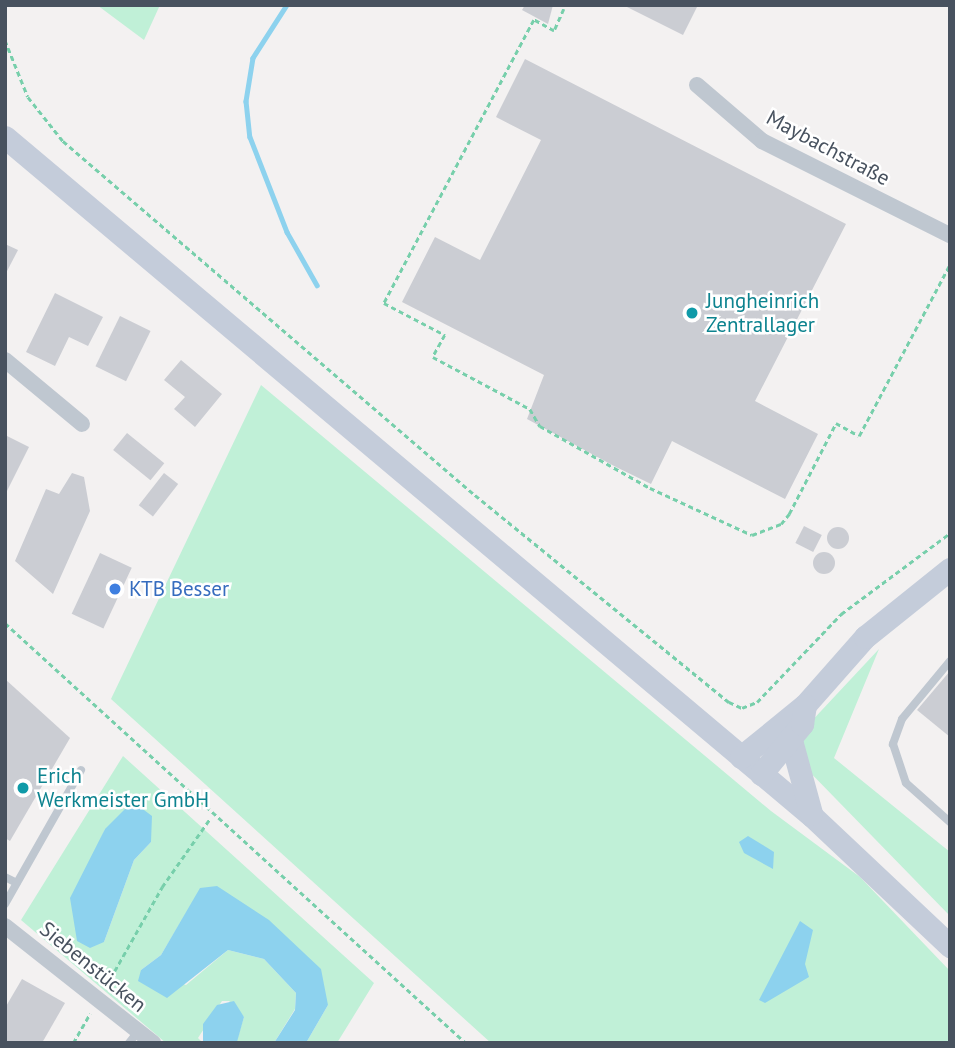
<!DOCTYPE html>
<html>
<head>
<meta charset="utf-8">
<style>
  body { margin:0 }
  #map { position:relative; width:955px; height:1048px; overflow:hidden; background:#f3f1f1; font-family:"PT Sans",sans-serif }
  div>[style] { position:absolute }
  [style*='--x'] { left:calc(var(--x)*1px); top:calc(var(--y)*1px); width:calc(var(--w)*1px); rotate:calc(var(--a)*1deg) }
  .green>* { inset:0; background:#c0f0d7 }
  .water>* { inset:0; background:#8dd2ee }
  .stream>* { height:4.5px; margin:-2.25px; padding:0 2.25px; transform-origin:2.25px; border-radius:2.25px; background:#8dd2ee }
  .building>* { inset:0; background:#cbcdd3; transform-origin:0 0 }
  .round { border-radius:50% }
  .path>* { height:2.5px; margin-top:-1.25px; transform-origin:0; background:repeating-linear-gradient(90deg,#77cfab 0 5px,transparent 0 8.5px) }
  .lane>* { height:8px; margin:-4px; padding:0 4px; transform-origin:4px; border-radius:4px; background:#bfc7d0 }
  .street>* { height:16px; margin:-8px; padding:0 8px; transform-origin:8px; border-radius:8px; background:#bfc7d0 }
  .secondary>* { height:23px; margin:-11.5px; padding:0 11.5px; transform-origin:11.5px; border-radius:11.5px; background:#c4ccda }
  .dots>* { width:19px; height:19px; translate:-50% -50%; box-sizing:border-box; border:4px solid #fff; border-radius:50% }
  span { translate:-50% -50%; white-space:nowrap; text-align:center; line-height:1.15; -webkit-text-stroke:5px #fff; paint-order:stroke }
  .street-label { font-size:21px; color:#48525f }
  .culture-label { font-size:21px; color:#0d838f }
  .left { translate:0 -50%; text-align:left }
  .shop-label { font-size:21px; color:#366cbe }
  .frame { position:absolute; inset:0; border:7px solid #48525f; pointer-events:none }
</style>
</head>
<body>
<div id="map">
  <div class="green">
    <div style="clip-path:polygon(97px 5px,160px 5px,144px 40px)"></div>
    <div style="clip-path:polygon(261px 385px,771px 811px,860px 877px,950px 971px,950px 1043px,491px 1043px,111px 699px)"></div>
    <div style="clip-path:polygon(879px 649px,834px 758px,950px 852px,950px 916px,798px 760px,807px 726px)"></div>
    <div style="clip-path:polygon(evenodd,123px 756px,374px 983px,337px 1043px,306px 1043px,328px 1005px,201px 888px,161px 955px,141px 970px,186px 985px,228px 950px,264px 959px,296px 993px,295px 1009px,274px 1043px,236px 1043px,244px 1017px,229px 1001px,222px 1001px,198px 1038px,203px 1043px,166px 1043px,21px 920px,123px 756px,105px 829px,151px 842px,134px 860px,104px 942px,96px 850px,105px 829px)"></div>
  </div>
  <div class="water">
    <div style="clip-path:polygon(140px 807px,152px 816px,151px 842px,134px 860px,104px 942px,90px 948px,77px 941px,70px 898px,105px 829px,125px 809px)"></div>
    <div style="clip-path:polygon(748px 836px,774px 852px,773px 869px,744px 853px,739px 842px)"></div>
    <div style="clip-path:polygon(217px 886px,269px 920px,321px 969px,328px 1005px,306px 1043px,274px 1043px,295px 1010px,296px 993px,264px 959px,228px 950px,167px 998px,138px 981px,141px 970px,161px 955px,200px 888px)"></div>
    <div style="clip-path:polygon(800px 921px,813px 930px,805px 964px,809px 977px,765px 1003px,759px 1000px)"></div>
    <div style="clip-path:polygon(234px 1001px,244px 1017px,237px 1042px,203px 1043px,203px 1024px,217px 1005px)"></div>
  </div>
  <div class="stream">
    <div style="--x:287;--y:5;--w:63;--a:122.7"></div>
    <div style="--x:253;--y:58;--w:44;--a:99.2"></div>
    <div style="--x:246;--y:101;--w:36;--a:84"></div>
    <div style="--x:250;--y:137;--w:102;--a:68.7"></div>
    <div style="--x:287;--y:232;--w:61;--a:60.5"></div>
  </div>
  <div class="building">
    <div style="clip-path:polygon(525px 5px,553px 5px,548px 24px,522px 10px)"></div>
    <div style="clip-path:polygon(623px 5px,698px 5px,683px 35px)"></div>
    <div style="clip-path:polygon(525px 59px,846px 224px,755px 401px,818px 434px,785px 499px,672px 441px,651px 484px,616px 467px,527px 419px,544px 375px,402px 302px,435px 237px,480px 260px,541px 140px,496px 117px)"></div>
    <div style="clip-path:polygon(5px 244px,18px 250px,5px 275px)"></div>
    <div style="clip-path:polygon(55px 293px,103px 317px,88px 346px,69px 337px,55px 366px,26px 352px)"></div>
    <div style="left:120px;top:316px;width:34px;height:56px;rotate:26deg"></div>
    <div style="clip-path:polygon(181px 360px,222px 394px,195px 427px,174px 409px,185px 397px,164px 380px)"></div>
    <div style="left:127px;top:433px;width:48px;height:22px;rotate:39deg"></div>
    <div style="clip-path:polygon(5px 435px,29px 447px,5px 495px)"></div>
    <div style="clip-path:polygon(72px 473px,84px 477px,90px 511px,53px 594px,15px 561px,46px 489px,59px 494px)"></div>
    <div style="left:164px;top:473px;width:18px;height:41px;rotate:38deg"></div>
    <div style="left:804px;top:526px;width:20px;height:19px;rotate:27deg"></div>
    <div class="round" style="left:827px;top:527px;width:22px;height:22px"></div>
    <div class="round" style="left:813px;top:552px;width:22px;height:22px"></div>
    <div style="left:100px;top:553px;width:35px;height:67px;rotate:25deg"></div>
    <div style="clip-path:polygon(950px 671px,950px 737px,917px 710px)"></div>
    <div style="clip-path:polygon(5px 679px,70px 738px,10px 841px,5px 838px)"></div>
    <div style="clip-path:polygon(22px 979px,65px 1003px,42px 1043px,5px 1043px,5px 1008px)"></div>
  </div>
  <div class="path">
    <div style="--x:560;--y:5;--w:9;--a:0"></div>
    <div style="--x:564;--y:9;--w:24;--a:114"></div>
    <div style="--x:554;--y:31;--w:23;--a:-151"></div>
    <div style="--x:534;--y:20;--w:320;--a:117.9"></div>
    <div style="--x:384;--y:303;--w:69;--a:27.7"></div>
    <div style="--x:445;--y:335;--w:25;--a:119"></div>
    <div style="--x:433;--y:357;--w:110;--a:28.2"></div>
    <div style="--x:530;--y:409;--w:20;--a:60"></div>
    <div style="--x:540;--y:426;--w:126;--a:29.4"></div>
    <div style="--x:650;--y:488;--w:112;--a:24.7"></div>
    <div style="--x:752;--y:535;--w:31;--a:-21"></div>
    <div style="--x:781;--y:524;--w:13;--a:-51"></div>
    <div style="--x:789;--y:514;--w:102;--a:-62.7"></div>
    <div style="--x:836;--y:423;--w:26;--a:29"></div>
    <div style="--x:859;--y:436;--w:195;--a:-62.1"></div>
    <div style="--x:5;--y:40;--w:61;--a:68"></div>
    <div style="--x:28;--y:97;--w:56;--a:51.5"></div>
    <div style="--x:63;--y:141;--w:543;--a:40.67"></div>
    <div style="--x:475;--y:495;--w:328;--a:39.2"></div>
    <div style="--x:729;--y:702;--w:14;--a:25"></div>
    <div style="--x:742;--y:708;--w:16;--a:-22"></div>
    <div style="--x:757;--y:702;--w:122;--a:-46.3"></div>
    <div style="--x:841;--y:614;--w:136;--a:-36.6"></div>
    <div style="--x:5;--y:623;--w:624;--a:42.34"></div>
    <div style="--x:106;--y:986;--w:114;--a:-60.5"></div>
    <div style="--x:162;--y:887;--w:85;--a:-55"></div>
    <div style="--x:73;--y:1043;--w:34;--a:-60"></div>
  </div>
  <div class="lane">
    <div style="--x:950;--y:661;--w:75;--a:129.6"></div>
    <div style="--x:902;--y:719;--w:27;--a:110"></div>
    <div style="--x:893;--y:744;--w:41;--a:71.6"></div>
    <div style="--x:906;--y:783;--w:59;--a:41.6"></div>
    <div style="--x:5;--y:877;--w:13;--a:27"></div>
    <div style="--x:5;--y:904;--w:154;--a:-60.4"></div>
    <div style="--x:129;--y:1043;--w:16;--a:-52"></div>
  </div>
  <div class="street">
    <div style="--x:697;--y:85;--w:86;--a:40.7"></div>
    <div style="--x:762;--y:141;--w:210;--a:26.6"></div>
    <div style="--x:5;--y:360;--w:100;--a:39.7"></div>
    <div style="--x:5;--y:926;--w:189;--a:38.3"></div>
  </div>
  <div class="secondary">
    <div style="--x:5;--y:137;--w:1055;--a:40.08"></div>
    <div style="--x:812;--y:816;--w:190;--a:43.3"></div>
    <div style="--x:791;--y:740;--w:76;--a:74.7"></div>
    <div style="--x:741;--y:757;--w:82;--a:-39.1"></div>
    <div style="--x:805;--y:705;--w:91;--a:-48.6"></div>
    <div style="--x:865;--y:637;--w:109;--a:-38.7"></div>
    <div style="--x:761;--y:774;--w:65;--a:-50.6"></div>
    <div style="--x:802;--y:724;--w:19;--a:-81"></div>
  </div>
  <div class="dots">
    <div style="left:692px;top:313px;background:#0f9aa8"></div>
    <div style="left:115px;top:589px;background:#3f7fe0"></div>
    <div style="left:23px;top:788px;background:#0f9aa8"></div>
  </div>
  <div class="street-label">
    <span style="left:828px;top:148px;rotate:28deg">Maybachstraße</span>
    <span style="left:93px;top:967px;rotate:39deg">Siebenstücken</span>
  </div>
  <div class="culture-label">
    <span class="left" style="left:706px;top:313px">Jungheinrich<br>Zentrallager</span>
    <span class="left" style="left:37px;top:788px">Erich<br>Werkmeister GmbH</span>
  </div>
  <div class="shop-label">
    <span class="left" style="left:129px;top:589px">KTB Besser</span>
  </div>
  <div class="frame"></div>
</div>
</body>
</html>
